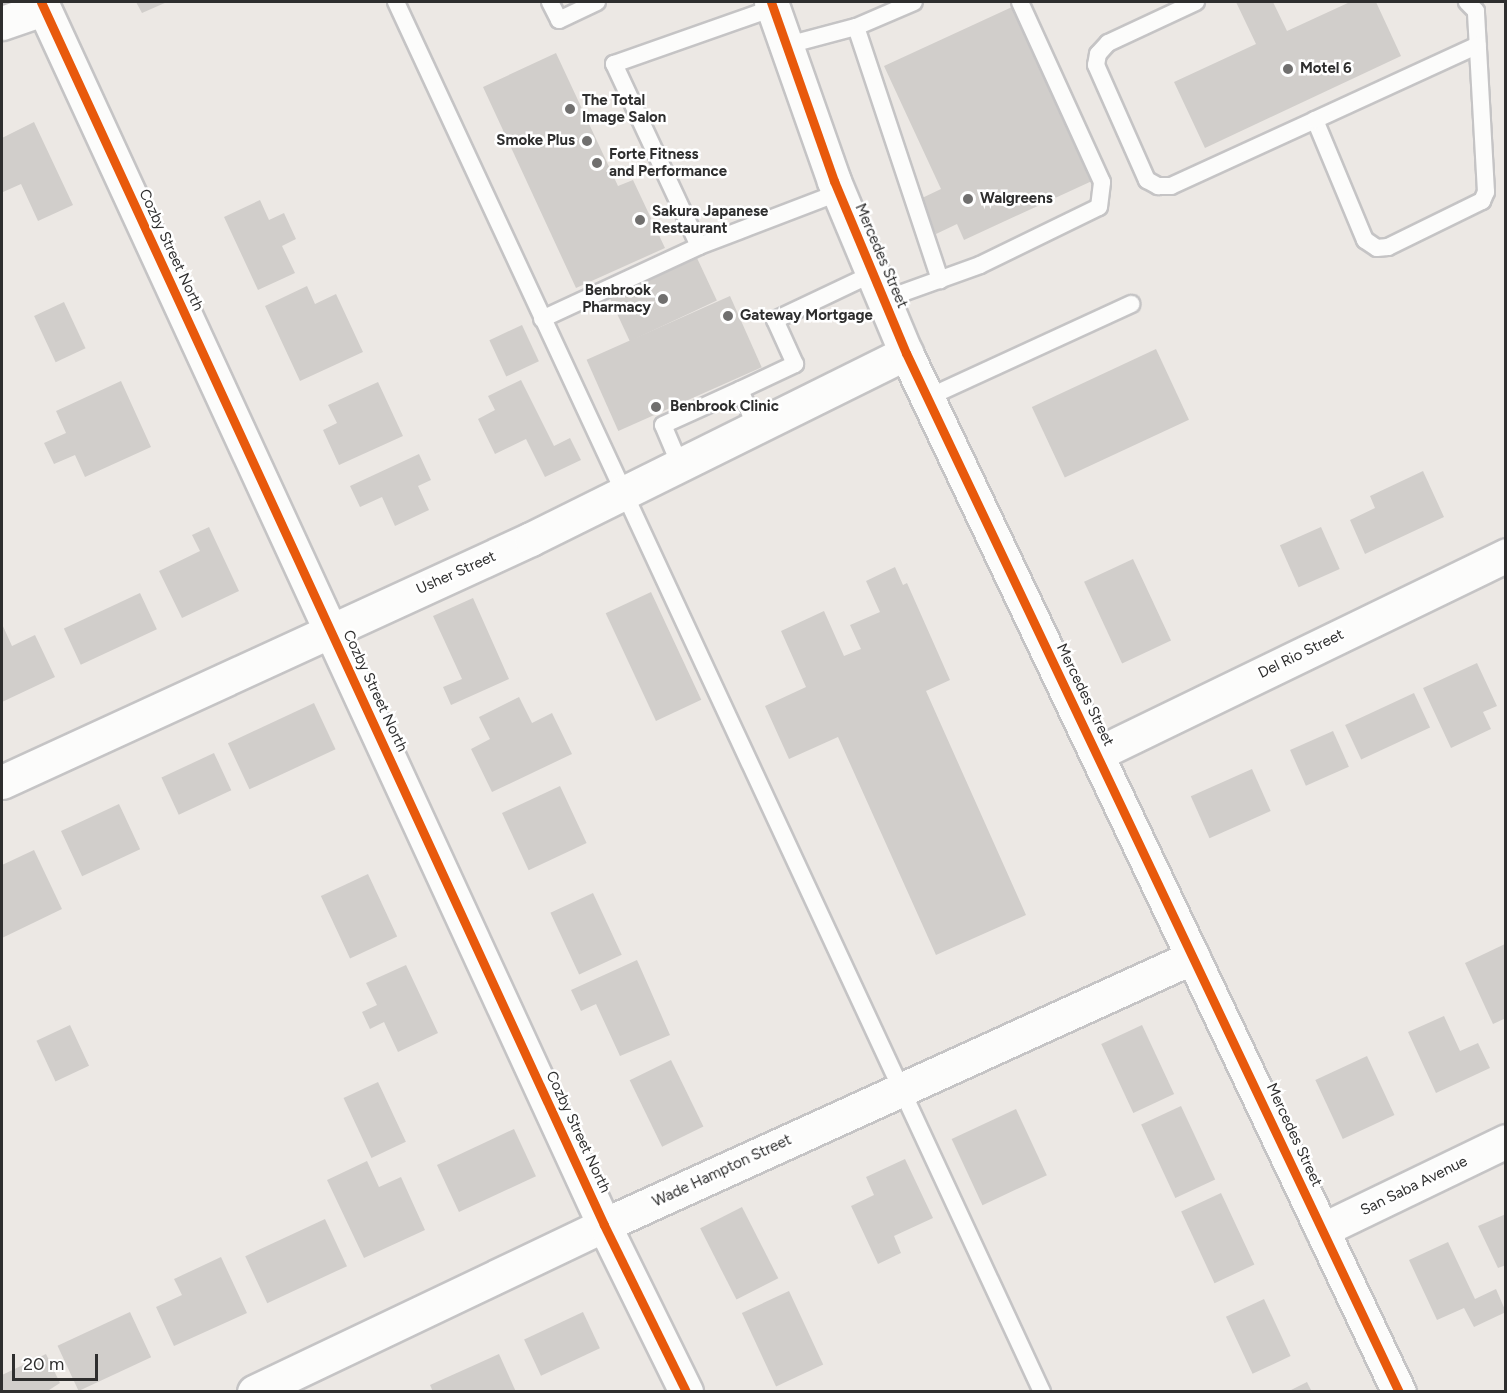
<!DOCTYPE html>
<html>
<head>
<meta charset="utf-8">
<style>
  body { margin:0 }
  #map { position:relative; width:1507px; height:1393px; overflow:hidden; background:#ece8e4; font-family:Figtree,sans-serif }
  div>[style] { position:absolute }
  [style*='--x'] { left:calc(var(--x)*1px); top:calc(var(--y)*1px); width:calc(var(--w)*1px); rotate:calc(var(--a)*1deg) }
  .building>* { inset:0; background:#d1cecb; transform-origin:0 0 }
  .roads { filter:drop-shadow(2px 0 #c5c4c5) drop-shadow(-2px 0 #c5c4c5) drop-shadow(0 2px #c5c4c5) drop-shadow(0 -2px #c5c4c5) }
  .service>* { height:16px; margin:-8px; padding:0 8px; transform-origin:8px; border-radius:8px; background:#fcfcfb }
  .minor>* { height:33px; margin:-16.5px; padding:0 16.5px; transform-origin:16.5px; border-radius:16.5px; background:#fcfcfb }
  .tertiary>* { height:33px; margin:-16.5px; padding:0 16.5px; transform-origin:16.5px; border-radius:16.5px; background:#fcfcfb }
  .cycleway>* { height:9px; margin:-4.5px; padding:0 4.5px; transform-origin:4.5px; border-radius:4.5px; background:#e8590c }
  .dots>* { width:16px; height:16px; translate:-50% -50%; box-sizing:border-box; border:3px solid #fff; border-radius:50% }
  span { translate:-50% -50%; white-space:nowrap; text-align:center; line-height:1.15; -webkit-text-stroke:5px #fff; paint-order:stroke }
  .poi-label { font-size:15px; color:#2e2e2e; font-weight:700 }
  .left { translate:0 -50%; text-align:left }
  .right { translate:-100% -50%; text-align:right }
  .street-label { font-size:15px; color:#2e2e2e }
  .frame { position:absolute; inset:0; border:3px solid #2e2e2e; pointer-events:none }
  .scale { position:absolute; left:12px; top:1354px; width:86px; height:27px; box-sizing:border-box; border:3px solid #2e2e2e; border-top:0; padding-left:8px; font-size:18px; line-height:21px; white-space:nowrap; color:#2e2e2e; -webkit-text-stroke:4px #fff; paint-order:stroke }
</style>
</head>
<body>
<div id="map">
  <div class="building">
    <div style="clip-path:polygon(136px 2px,167px 2px,142px 13px)"></div>
    <div style="clip-path:polygon(1236px 2px,1273px 2px,1287px 31px,1350px 2px,1376px 2px,1401px 56px,1205px 148px,1174px 82px,1256px 44px)"></div>
    <div style="clip-path:polygon(1012px 7px,1092px 181px,964px 240px,957px 224px,936px 234px,920px 199px,941px 189px,884px 66px)"></div>
    <div style="clip-path:polygon(556px 53px,618px 186px,633px 180px,665px 248px,576px 288px,483px 87px)"></div>
    <div style="clip-path:polygon(34px 122px,73px 205px,38px 221px,21px 184px,3px 192px,2px 189px,2px 138px)"></div>
    <div style="clip-path:polygon(260px 200px,269px 220px,284px 213px,296px 239px,282px 246px,295px 273px,258px 290px,224px 217px)"></div>
    <div style="left:697px;top:258px;width:47px;height:96px;rotate:65deg"></div>
    <div style="clip-path:polygon(307px 286px,315px 304px,336px 294px,363px 352px,300px 381px,265px 306px)"></div>
    <div style="left:730px;top:296px;width:78px;height:157px;rotate:66deg"></div>
    <div style="left:64px;top:302px;width:51px;height:33px;rotate:65deg"></div>
    <div style="left:522px;top:325px;width:40px;height:36px;rotate:65deg"></div>
    <div style="left:1156px;top:349px;width:78px;height:137px;rotate:65deg"></div>
    <div style="clip-path:polygon(521px 380px,554px 446px,570px 438px,581px 460px,545px 477px,526px 439px,495px 454px,478px 419px,495px 410px,488px 396px)"></div>
    <div style="clip-path:polygon(121px 381px,151px 447px,85px 477px,75px 455px,54px 464px,44px 443px,66px 433px,56px 411px)"></div>
    <div style="clip-path:polygon(378px 382px,403px 436px,339px 465px,323px 430px,337px 423px,328px 405px)"></div>
    <div style="clip-path:polygon(419px 454px,431px 480px,418px 486px,429px 510px,395px 526px,382px 497px,360px 507px,350px 486px)"></div>
    <div style="clip-path:polygon(1423px 471px,1444px 517px,1365px 554px,1350px 520px,1375px 508px,1370px 496px)"></div>
    <div style="clip-path:polygon(209px 527px,239px 591px,182px 618px,159px 571px,200px 551px,192px 535px)"></div>
    <div style="left:1321px;top:527px;width:46px;height:45px;rotate:66deg"></div>
    <div style="left:1133px;top:559px;width:90px;height:54px;rotate:65deg"></div>
    <div style="clip-path:polygon(895px 567px,903px 585px,907px 583px,950px 680px,926px 691px,1026px 915px,936px 955px,838px 737px,789px 759px,765px 706px,806px 687px,781px 631px,824px 611px,844px 656px,861px 649px,850px 625px,880px 612px,866px 581px)"></div>
    <div style="left:651px;top:592px;width:119px;height:50px;rotate:65deg"></div>
    <div style="left:140px;top:593px;width:40px;height:84px;rotate:65deg"></div>
    <div style="clip-path:polygon(473px 598px,509px 679px,451px 705px,443px 687px,462px 679px,433px 616px)"></div>
    <div style="clip-path:polygon(2px 624px,12px 646px,35px 635px,55px 677px,2px 702px)"></div>
    <div style="clip-path:polygon(1477px 663px,1497px 706px,1483px 712px,1491px 729px,1451px 748px,1423px 688px)"></div>
    <div style="left:1414px;top:693px;width:38px;height:76px;rotate:65deg"></div>
    <div style="clip-path:polygon(519px 697px,532px 723px,552px 713px,572px 754px,492px 792px,471px 749px,490px 739px,479px 717px)"></div>
    <div style="left:314px;top:703px;width:51px;height:95px;rotate:65deg"></div>
    <div style="left:1333px;top:731px;width:39px;height:47px;rotate:66deg"></div>
    <div style="left:214px;top:753px;width:41px;height:58px;rotate:65deg"></div>
    <div style="left:1252px;top:769px;width:46px;height:67px;rotate:66deg"></div>
    <div style="left:560px;top:786px;width:63px;height:64px;rotate:65deg"></div>
    <div style="left:119px;top:804px;width:50px;height:64px;rotate:65deg"></div>
    <div style="clip-path:polygon(34px 850px,62px 909px,2px 938px,2px 865px)"></div>
    <div style="left:368px;top:874px;width:69px;height:52px;rotate:65deg"></div>
    <div style="left:593px;top:893px;width:68px;height:47px;rotate:65deg"></div>
    <div style="clip-path:polygon(1505px 944px,1506px 1018px,1493px 1024px,1465px 963px)"></div>
    <div style="clip-path:polygon(637px 960px,670px 1035px,620px 1056px,596px 1004px,581px 1011px,571px 990px)"></div>
    <div style="clip-path:polygon(406px 965px,438px 1033px,398px 1052px,384px 1022px,370px 1029px,362px 1012px,377px 1005px,366px 983px)"></div>
    <div style="clip-path:polygon(1444px 1016px,1460px 1051px,1478px 1043px,1490px 1068px,1436px 1093px,1408px 1032px)"></div>
    <div style="left:70px;top:1025px;width:45px;height:37px;rotate:65deg"></div>
    <div style="left:1142px;top:1025px;width:76px;height:45px;rotate:65deg"></div>
    <div style="left:1367px;top:1056px;width:65px;height:57px;rotate:65deg"></div>
    <div style="left:671px;top:1060px;width:74px;height:46px;rotate:64deg"></div>
    <div style="left:378px;top:1082px;width:66px;height:38px;rotate:65deg"></div>
    <div style="left:1181px;top:1106px;width:81px;height:44px;rotate:65deg"></div>
    <div style="left:1016px;top:1109px;width:73px;height:71px;rotate:65deg"></div>
    <div style="left:514px;top:1129px;width:52px;height:85px;rotate:65deg"></div>
    <div style="clip-path:polygon(905px 1159px,933px 1218px,894px 1236px,901px 1253px,878px 1264px,851px 1206px,874px 1195px,866px 1177px)"></div>
    <div style="clip-path:polygon(367px 1161px,379px 1187px,401px 1177px,425px 1230px,364px 1258px,327px 1180px)"></div>
    <div style="left:1221px;top:1193px;width:79px;height:44px;rotate:65deg"></div>
    <div style="left:742px;top:1207px;width:80px;height:47px;rotate:63deg"></div>
    <div style="clip-path:polygon(1506px 1214px,1506px 1265px,1498px 1268px,1478px 1226px)"></div>
    <div style="left:325px;top:1219px;width:52px;height:88px;rotate:65deg"></div>
    <div style="clip-path:polygon(1448px 1242px,1475px 1299px,1496px 1289px,1506px 1312px,1474px 1327px,1464px 1308px,1437px 1320px,1409px 1260px)"></div>
    <div style="clip-path:polygon(221px 1257px,247px 1313px,174px 1346px,156px 1307px,182px 1295px,174px 1279px)"></div>
    <div style="left:789px;top:1291px;width:81px;height:52px;rotate:65deg"></div>
    <div style="left:1264px;top:1299px;width:63px;height:42px;rotate:65deg"></div>
    <div style="left:130px;top:1312px;width:50px;height:80px;rotate:65deg"></div>
    <div style="left:583px;top:1312px;width:40px;height:65px;rotate:65deg"></div>
    <div style="clip-path:polygon(46px 1354px,60px 1383px,46px 1392px,2px 1392px,2px 1375px)"></div>
    <div style="clip-path:polygon(499px 1354px,516px 1392px,433px 1392px,430px 1385px)"></div>
    <div style="clip-path:polygon(1307px 1382px,1312px 1392px,1287px 1392px)"></div>
  </div>
  <div class="roads">
    <div class="service">
      <div style="--x:396;--y:2;--w:1533;--a:65.07"></div>
      <div style="--x:550;--y:2;--w:20;--a:63"></div>
      <div style="--x:559;--y:20;--w:42;--a:-25.3"></div>
      <div style="--x:1196;--y:2;--w:97;--a:155"></div>
      <div style="--x:1108;--y:43;--w:15;--a:132"></div>
      <div style="--x:1098;--y:54;--w:11;--a:100"></div>
      <div style="--x:1096;--y:65;--w:126;--a:66.1"></div>
      <div style="--x:1147;--y:180;--w:13;--a:29"></div>
      <div style="--x:1158;--y:186;--w:13;--a:0"></div>
      <div style="--x:1171;--y:186;--w:158;--a:-24.6"></div>
      <div style="--x:1315;--y:120;--w:130;--a:67.4"></div>
      <div style="--x:1365;--y:240;--w:14;--a:34"></div>
      <div style="--x:1377;--y:248;--w:11;--a:-5"></div>
      <div style="--x:1388;--y:247;--w:105;--a:-26.1"></div>
      <div style="--x:1482;--y:201;--w:10;--a:-66"></div>
      <div style="--x:1486;--y:192;--w:181;--a:-93.2"></div>
      <div style="--x:1476;--y:11;--w:13;--a:-135"></div>
      <div style="--x:856;--y:27;--w:267;--a:71.6"></div>
      <div style="--x:784;--y:46;--w:74;--a:-14.8"></div>
      <div style="--x:856;--y:27;--w:63;--a:-23.3"></div>
      <div style="--x:1315;--y:120;--w:179;--a:-24.7"></div>
      <div style="--x:699;--y:246;--w:201;--a:-115"></div>
      <div style="--x:614;--y:64;--w:169;--a:-19.4"></div>
      <div style="--x:883;--y:300;--w:103;--a:-19.8"></div>
      <div style="--x:980;--y:265;--w:132;--a:-26"></div>
      <div style="--x:1099;--y:207;--w:25;--a:-83"></div>
      <div style="--x:1102;--y:182;--w:198;--a:-114.5"></div>
      <div style="--x:542;--y:319;--w:173;--a:-24.9"></div>
      <div style="--x:699;--y:246;--w:149;--a:-20.9"></div>
      <div style="--x:927;--y:398;--w:225;--a:-24.7"></div>
      <div style="--x:756;--y:427;--w:40;--a:-113.4"></div>
      <div style="--x:740;--y:390;--w:61;--a:-25.3"></div>
      <div style="--x:795;--y:364;--w:48;--a:-114.4"></div>
      <div style="--x:775;--y:320;--w:107;--a:-25.4"></div>
      <div style="--x:680;--y:465;--w:43;--a:-113"></div>
      <div style="--x:663;--y:425;--w:85;--a:-24.4"></div>
    </div>
    <div class="minor">
      <div style="--x:41;--y:2;--w:1346;--a:65.28"></div>
      <div style="--x:604;--y:1225;--w:186;--a:63.8"></div>
      <div style="--x:2;--y:23;--w:43;--a:-18.9"></div>
      <div style="--x:1097;--y:754;--w:455;--a:-25.9"></div>
      <div style="--x:2;--y:782;--w:582;--a:-24.67"></div>
      <div style="--x:531;--y:539;--w:419;--a:-26.4"></div>
      <div style="--x:1322;--y:1230;--w:204;--a:-25.8"></div>
      <div style="--x:254;--y:1392;--w:388;--a:-25.5"></div>
      <div style="--x:604;--y:1225;--w:647;--a:-24.47"></div>
    </div>
    <div class="tertiary">
      <div style="--x:771;--y:2;--w:190;--a:70.6"></div>
      <div style="--x:834;--y:181;--w:186;--a:67.3"></div>
      <div style="--x:906;--y:353;--w:1150;--a:64.62"></div>
    </div>
  </div>
  <div class="cycleway">
    <div style="--x:41;--y:2;--w:1346;--a:65.28"></div>
    <div style="--x:604;--y:1225;--w:186;--a:63.8"></div>
    <div style="--x:771;--y:2;--w:190;--a:70.6"></div>
    <div style="--x:834;--y:181;--w:186;--a:67.3"></div>
    <div style="--x:906;--y:353;--w:1150;--a:64.62"></div>
  </div>
  <div class="dots">
    <div style="left:1288px;top:69px;background:#706f6e"></div>
    <div style="left:570px;top:109px;background:#706f6e"></div>
    <div style="left:587px;top:141px;background:#706f6e"></div>
    <div style="left:597px;top:163px;background:#706f6e"></div>
    <div style="left:968px;top:199px;background:#706f6e"></div>
    <div style="left:640px;top:220px;background:#706f6e"></div>
    <div style="left:663px;top:299px;background:#706f6e"></div>
    <div style="left:728px;top:316px;background:#706f6e"></div>
    <div style="left:656px;top:407px;background:#706f6e"></div>
  </div>
  <div class="poi-label">
    <span class="left" style="left:1300px;top:69px">Motel 6</span>
    <span class="left" style="left:582px;top:109px">The Total<br>Image Salon</span>
    <span class="right" style="left:575px;top:141px">Smoke Plus</span>
    <span class="left" style="left:609px;top:163px">Forte Fitness<br>and Performance</span>
    <span class="left" style="left:980px;top:199px">Walgreens</span>
    <span class="left" style="left:652px;top:220px">Sakura Japanese<br>Restaurant</span>
    <span class="right" style="left:651px;top:299px">Benbrook<br>Pharmacy</span>
    <span class="left" style="left:740px;top:316px">Gateway Mortgage</span>
    <span class="left" style="left:670px;top:407px">Benbrook Clinic</span>
  </div>
  <div class="street-label">
    <span style="left:171px;top:250px;rotate:65deg">Cozby Street North</span>
    <span style="left:881px;top:256px;rotate:67deg">Mercedes Street</span>
    <span style="left:456px;top:573px;rotate:-24deg">Usher Street</span>
    <span style="left:1301px;top:654px;rotate:-26deg">Del Rio Street</span>
    <span style="left:375px;top:691px;rotate:65deg">Cozby Street North</span>
    <span style="left:1085px;top:695px;rotate:64deg">Mercedes Street</span>
    <span style="left:578px;top:1132px;rotate:65deg">Cozby Street North</span>
    <span style="left:1294px;top:1135px;rotate:65deg">Mercedes Street</span>
    <span style="left:722px;top:1171px;rotate:-25deg">Wade Hampton Street</span>
    <span style="left:1414px;top:1186px;rotate:-26deg">San Saba Avenue</span>
  </div>
  <div class="frame"></div>
  <div class="scale">20 m</div>
</div>
</body>
</html>
